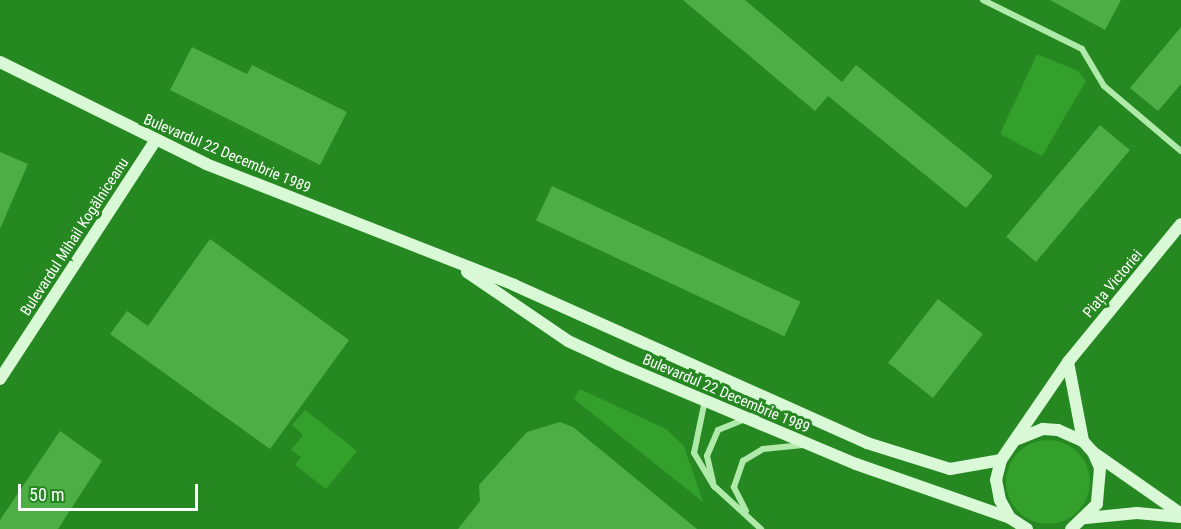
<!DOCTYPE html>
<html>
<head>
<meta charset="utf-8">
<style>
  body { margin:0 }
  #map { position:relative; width:1181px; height:529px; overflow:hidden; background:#268821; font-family:"Roboto Condensed",sans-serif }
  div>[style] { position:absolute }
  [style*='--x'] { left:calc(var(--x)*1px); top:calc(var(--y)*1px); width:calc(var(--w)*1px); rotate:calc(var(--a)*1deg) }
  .green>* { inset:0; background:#33a02b }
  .round { border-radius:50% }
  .building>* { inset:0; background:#4cae45; transform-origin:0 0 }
  .street>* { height:6px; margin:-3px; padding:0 3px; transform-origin:3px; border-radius:3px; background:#b0eaab }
  .secondary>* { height:12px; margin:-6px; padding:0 6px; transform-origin:6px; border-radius:6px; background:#d8f8d6 }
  span { translate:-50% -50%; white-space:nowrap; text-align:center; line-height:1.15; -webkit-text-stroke:6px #268821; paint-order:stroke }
  .street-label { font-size:15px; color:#fff }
  .scale { position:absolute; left:18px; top:484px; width:180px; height:27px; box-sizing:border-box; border:3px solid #fff; border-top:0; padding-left:8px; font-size:18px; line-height:21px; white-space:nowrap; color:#fff; -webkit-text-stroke:4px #268821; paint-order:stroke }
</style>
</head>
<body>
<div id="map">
  <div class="green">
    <div style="clip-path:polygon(1037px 54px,1078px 71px,1086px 81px,1042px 156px,1000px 134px)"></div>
    <div style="clip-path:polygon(580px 389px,666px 429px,684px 446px,703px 502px,574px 399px)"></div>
    <div style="clip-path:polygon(305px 410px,357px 451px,326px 489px,295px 465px,301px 457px,291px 450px,303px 435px,292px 425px)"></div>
    <div class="round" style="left:1006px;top:440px;width:84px;height:84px"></div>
  </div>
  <div class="building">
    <div style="clip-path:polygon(683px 0,745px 0,842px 82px,856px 65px,993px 176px,966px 208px,828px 96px,815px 111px)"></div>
    <div style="clip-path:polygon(1050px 0,1121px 0,1105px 30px)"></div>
    <div style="clip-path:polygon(1181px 27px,1181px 84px,1158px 111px,1130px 88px)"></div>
    <div style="clip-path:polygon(192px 47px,247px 74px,252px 65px,347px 112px,320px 165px,170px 90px)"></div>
    <div style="left:1100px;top:125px;width:39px;height:146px;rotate:40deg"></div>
    <div style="clip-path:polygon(0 152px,28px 164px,0 229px)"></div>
    <div style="left:552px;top:186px;width:274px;height:38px;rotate:25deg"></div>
    <div style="clip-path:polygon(210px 239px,349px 340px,270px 449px,110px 334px,127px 311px,148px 326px)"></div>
    <div style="left:938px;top:299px;width:57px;height:81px;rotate:38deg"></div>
    <div style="clip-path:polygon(560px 422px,573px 427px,697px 529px,458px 529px,480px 501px,479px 485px,527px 432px)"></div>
    <div style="clip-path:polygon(60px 431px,102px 461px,58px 529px,0 529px,0 520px)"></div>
  </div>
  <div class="street">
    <div style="--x:983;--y:0;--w:110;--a:26.3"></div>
    <div style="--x:1082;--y:49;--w:43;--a:59.3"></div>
    <div style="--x:1104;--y:86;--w:101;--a:40.2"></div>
    <div style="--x:705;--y:400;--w:54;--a:101.7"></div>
    <div style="--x:694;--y:453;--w:39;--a:59"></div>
    <div style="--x:714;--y:486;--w:64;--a:42.5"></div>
    <div style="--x:713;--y:482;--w:27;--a:-103"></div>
    <div style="--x:707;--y:456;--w:28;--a:-67"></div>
    <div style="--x:718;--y:430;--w:67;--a:-22"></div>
    <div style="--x:746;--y:511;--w:27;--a:-117"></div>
    <div style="--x:734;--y:487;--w:28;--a:-71"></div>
    <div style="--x:743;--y:461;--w:23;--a:-31"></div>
    <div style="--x:763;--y:449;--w:40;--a:-5.7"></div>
  </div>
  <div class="secondary">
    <div style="--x:0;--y:62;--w:230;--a:26.3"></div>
    <div style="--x:206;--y:164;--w:331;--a:21.4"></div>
    <div style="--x:514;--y:285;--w:387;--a:24.1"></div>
    <div style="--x:867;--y:443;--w:87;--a:17.4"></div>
    <div style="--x:950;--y:469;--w:52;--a:-10"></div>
    <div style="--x:467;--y:272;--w:122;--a:34.3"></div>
    <div style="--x:568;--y:341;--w:55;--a:24.7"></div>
    <div style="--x:618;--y:364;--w:258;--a:22.8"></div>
    <div style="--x:856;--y:464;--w:163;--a:19.3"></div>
    <div style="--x:1068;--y:362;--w:80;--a:79.2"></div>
    <div style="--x:0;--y:379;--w:284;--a:-56.9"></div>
    <div style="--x:1018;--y:439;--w:27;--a:-22"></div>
    <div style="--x:1043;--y:429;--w:15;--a:4"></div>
    <div style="--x:1058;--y:430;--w:27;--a:24"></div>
    <div style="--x:1083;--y:441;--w:15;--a:48"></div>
    <div style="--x:1093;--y:452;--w:17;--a:66"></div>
    <div style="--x:1100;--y:468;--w:36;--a:95"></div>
    <div style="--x:1097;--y:504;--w:36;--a:136"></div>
    <div style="--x:1094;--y:453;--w:106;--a:35"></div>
    <div style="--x:1086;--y:518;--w:51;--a:-5.6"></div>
    <div style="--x:1137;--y:513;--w:44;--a:5.2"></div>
    <div style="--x:1027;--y:529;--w:20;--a:-147"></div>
    <div style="--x:1010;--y:518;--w:21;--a:-119"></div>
    <div style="--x:1000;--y:500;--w:20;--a:-101"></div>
    <div style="--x:996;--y:480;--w:21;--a:-76"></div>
    <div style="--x:1001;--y:460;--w:119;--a:-55.6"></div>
    <div style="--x:1068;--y:362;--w:178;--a:-50.7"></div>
  </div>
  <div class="street-label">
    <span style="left:227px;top:154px;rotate:23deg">Bulevardul 22 Decembrie 1989</span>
    <span style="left:75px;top:237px;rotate:-57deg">Bulevardul Mihail Kogălniceanu</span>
    <span style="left:1113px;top:284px;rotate:-50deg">Piața Victoriei</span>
    <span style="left:726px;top:394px;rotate:23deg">Bulevardul 22 Decembrie 1989</span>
  </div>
  <div class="scale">50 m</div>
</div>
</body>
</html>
